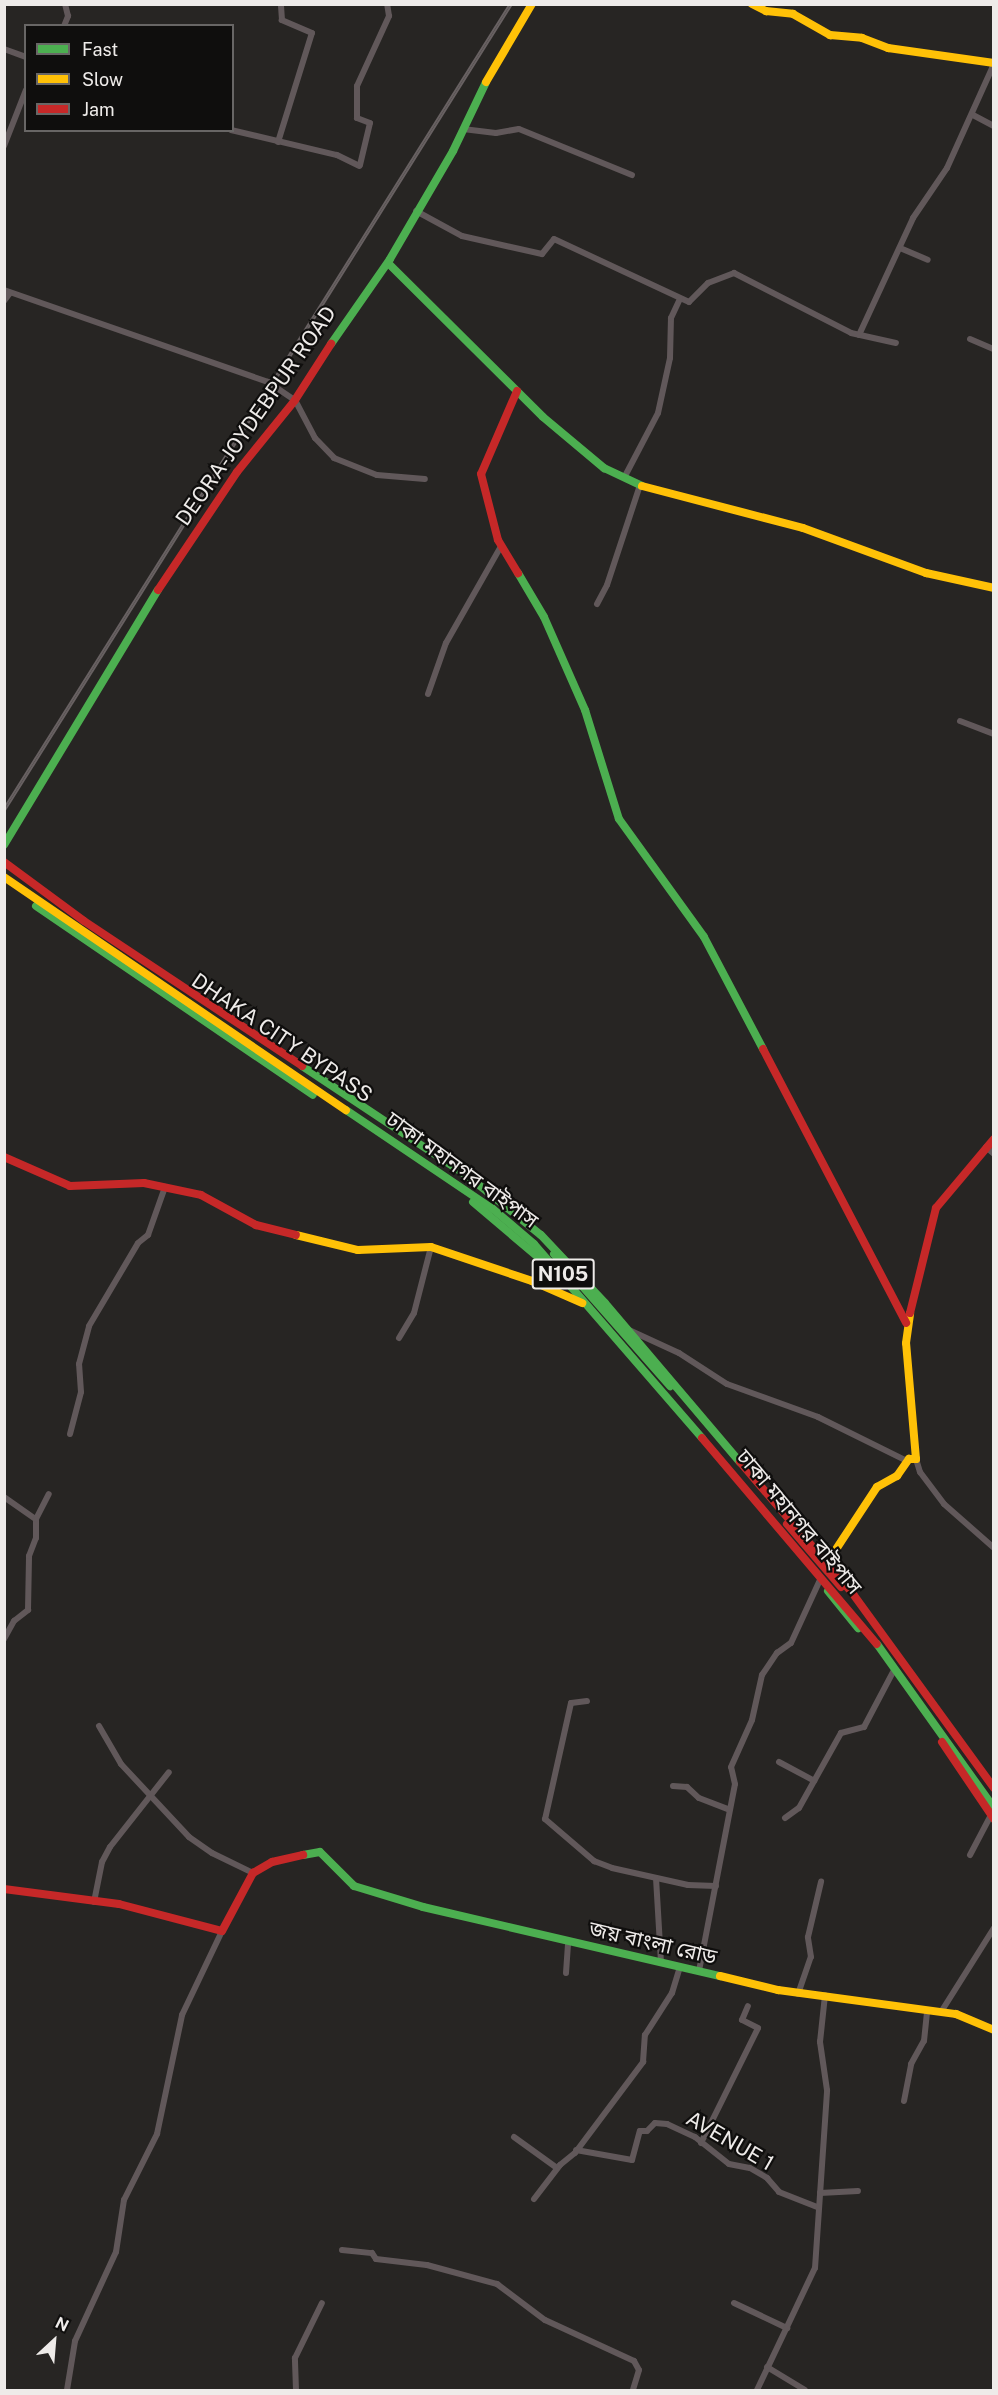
<!DOCTYPE html>
<html>
<head>
<meta charset="utf-8">
<style>
  body { margin:0 }
  #map { position:relative; width:998px; height:2395px; overflow:hidden; background:#272523; font-family:"Public Sans","Noto Sans Bengali",sans-serif }
  div>[style] { position:absolute }
  [style*='--x'] { left:calc(var(--x)*1px); top:calc(var(--y)*1px); width:calc(var(--w)*1px); rotate:calc(var(--a)*1deg) }
  .street>* { height:6px; margin:-3px; padding:0 3px; transform-origin:3px; border-radius:3px; background:#61585a }
  .fast>* { height:8px; margin:-4px; padding:0 4px; transform-origin:4px; border-radius:4px; background:#4caf50 }
  .slow>* { height:8px; margin:-4px; padding:0 4px; transform-origin:4px; border-radius:4px; background:#ffc107 }
  .jam>* { height:8px; margin:-4px; padding:0 4px; transform-origin:4px; border-radius:4px; background:#c62828 }
  .rail>* { height:4px; margin-top:-2px; transform-origin:0; background:repeating-linear-gradient(90deg,#0f0e0d 0 4.5px,#686162 0 9px); box-sizing:border-box; border-block:2px solid #686162 }
  span { translate:-50% -50%; white-space:nowrap; text-align:center; line-height:1.15; -webkit-text-stroke:4.5px #0f0e0d; paint-order:stroke }
  .shield-label span { padding:2px 4px; background:#0f0e0d; border:2px solid; border-radius:4px; -webkit-text-stroke-width:0 }
  .shield-label { font-size:20px; color:#eeebe9; font-weight:700 }
  .street-label { font-size:21px; color:#eeebe9 }
  .frame { position:absolute; inset:0; border:6px solid #eeebe9; pointer-events:none }
  .legend { position:absolute; left:24px; top:24px; width:210px; height:108px; box-sizing:border-box; background:#0f0e0d; border:2px solid #686665; margin:0; padding:8px 10px; list-style:none; font-size:18px; color:#eeebe9 }
  .legend li { display:flex; align-items:center; gap:12px; height:30px }
  .legend b { width:30px; border:2px solid #686665 }
  .north { position:absolute; left:24px; top:2311px; width:60px; height:60px; -webkit-text-stroke:4px #0f0e0d; paint-order:stroke; rotate:26deg; font-size:16px; font-weight:700; line-height:24px; text-align:center; color:#eeebe9 }
  .north::after { content:''; display:block; margin:auto; width:21px; height:27px; background:#eeebe9; clip-path:polygon(50% 0,100% 100%,50% 72%,0 100%) }
</style>
</head>
<body>
<div id="map">
  <div class="street">
    <div style="--x:64;--y:26;--w:11;--a:-68"></div>
    <div style="--x:68;--y:16;--w:12;--a:-104"></div>
    <div style="--x:4;--y:49;--w:23;--a:20"></div>
    <div style="--x:973;--y:115;--w:24;--a:28"></div>
    <div style="--x:463;--y:129;--w:33;--a:7"></div>
    <div style="--x:496;--y:133;--w:23;--a:-10"></div>
    <div style="--x:519;--y:129;--w:122;--a:22.2"></div>
    <div style="--x:231;--y:130;--w:109;--a:13.3"></div>
    <div style="--x:337;--y:155;--w:25;--a:26"></div>
    <div style="--x:278;--y:142;--w:114;--a:-72.7"></div>
    <div style="--x:312;--y:33;--w:33;--a:-157"></div>
    <div style="--x:282;--y:20;--w:16;--a:-94"></div>
    <div style="--x:4;--y:146;--w:60;--a:-68.6"></div>
    <div style="--x:360;--y:165;--w:43;--a:-76.6"></div>
    <div style="--x:370;--y:123;--w:14;--a:-159"></div>
    <div style="--x:357;--y:118;--w:32;--a:-90"></div>
    <div style="--x:357;--y:86;--w:77;--a:-65.4"></div>
    <div style="--x:389;--y:16;--w:12;--a:-99"></div>
    <div style="--x:416;--y:211;--w:52;--a:28.5"></div>
    <div style="--x:462;--y:236;--w:82;--a:12.7"></div>
    <div style="--x:542;--y:254;--w:19;--a:-51"></div>
    <div style="--x:554;--y:239;--w:149;--a:25"></div>
    <div style="--x:689;--y:302;--w:27;--a:-45"></div>
    <div style="--x:708;--y:283;--w:28;--a:-21"></div>
    <div style="--x:734;--y:273;--w:131;--a:27.1"></div>
    <div style="--x:851;--y:333;--w:46;--a:12.5"></div>
    <div style="--x:900;--y:248;--w:30;--a:23"></div>
    <div style="--x:4;--y:290;--w:280;--a:19.2"></div>
    <div style="--x:268;--y:382;--w:32;--a:34"></div>
    <div style="--x:295;--y:400;--w:43;--a:62.2"></div>
    <div style="--x:315;--y:438;--w:28;--a:46"></div>
    <div style="--x:334;--y:458;--w:46;--a:21.6"></div>
    <div style="--x:377;--y:475;--w:48;--a:4.8"></div>
    <div style="--x:4;--y:301;--w:10;--a:-53"></div>
    <div style="--x:859;--y:335;--w:129;--a:-65.2"></div>
    <div style="--x:913;--y:218;--w:60;--a:-55.8"></div>
    <div style="--x:947;--y:168;--w:114;--a:-65.7"></div>
    <div style="--x:970;--y:339;--w:26;--a:23"></div>
    <div style="--x:624;--y:478;--w:73;--a:-62.4"></div>
    <div style="--x:658;--y:413;--w:56;--a:-77.7"></div>
    <div style="--x:670;--y:358;--w:40;--a:-88.6"></div>
    <div style="--x:671;--y:318;--w:21;--a:-65"></div>
    <div style="--x:597;--y:604;--w:21;--a:-62"></div>
    <div style="--x:607;--y:585;--w:105;--a:-71.7"></div>
    <div style="--x:428;--y:694;--w:54;--a:-70.6"></div>
    <div style="--x:446;--y:643;--w:112;--a:-60.4"></div>
    <div style="--x:960;--y:721;--w:36;--a:21"></div>
    <div style="--x:986;--y:1147;--w:11;--a:41"></div>
    <div style="--x:629;--y:1330;--w:55;--a:24.7"></div>
    <div style="--x:679;--y:1353;--w:57;--a:32.9"></div>
    <div style="--x:727;--y:1384;--w:97;--a:19.9"></div>
    <div style="--x:818;--y:1417;--w:99;--a:26.3"></div>
    <div style="--x:399;--y:1338;--w:29;--a:-59"></div>
    <div style="--x:414;--y:1313;--w:68;--a:-75.6"></div>
    <div style="--x:70;--y:1434;--w:43;--a:-75.3"></div>
    <div style="--x:81;--y:1392;--w:28;--a:-94"></div>
    <div style="--x:79;--y:1364;--w:39;--a:-75"></div>
    <div style="--x:89;--y:1326;--w:96;--a:-59.4"></div>
    <div style="--x:138;--y:1243;--w:13;--a:-39"></div>
    <div style="--x:148;--y:1235;--w:51;--a:-70.5"></div>
    <div style="--x:916;--y:1459;--w:14;--a:73"></div>
    <div style="--x:920;--y:1472;--w:40;--a:53"></div>
    <div style="--x:944;--y:1504;--w:67;--a:41.3"></div>
    <div style="--x:4;--y:1497;--w:39;--a:35"></div>
    <div style="--x:4;--y:1639;--w:21;--a:-61"></div>
    <div style="--x:14;--y:1621;--w:18;--a:-38"></div>
    <div style="--x:28;--y:1610;--w:54;--a:-88.9"></div>
    <div style="--x:29;--y:1556;--w:19;--a:-69"></div>
    <div style="--x:36;--y:1538;--w:19;--a:-90"></div>
    <div style="--x:36;--y:1519;--w:28;--a:-63"></div>
    <div style="--x:587;--y:1701;--w:16;--a:173"></div>
    <div style="--x:571;--y:1703;--w:119;--a:102.6"></div>
    <div style="--x:545;--y:1819;--w:65;--a:40.6"></div>
    <div style="--x:594;--y:1861;--w:19;--a:21"></div>
    <div style="--x:612;--y:1868;--w:78;--a:12.6"></div>
    <div style="--x:688;--y:1885;--w:28;--a:2"></div>
    <div style="--x:99;--y:1726;--w:44;--a:59.9"></div>
    <div style="--x:121;--y:1764;--w:100;--a:47"></div>
    <div style="--x:189;--y:1837;--w:28;--a:35"></div>
    <div style="--x:212;--y:1853;--w:46;--a:26"></div>
    <div style="--x:779;--y:1762;--w:40;--a:28"></div>
    <div style="--x:673;--y:1786;--w:14;--a:4"></div>
    <div style="--x:687;--y:1787;--w:16;--a:43"></div>
    <div style="--x:699;--y:1798;--w:31;--a:21"></div>
    <div style="--x:785;--y:1818;--w:17;--a:-36"></div>
    <div style="--x:799;--y:1808;--w:86;--a:-60.8"></div>
    <div style="--x:841;--y:1733;--w:24;--a:-15"></div>
    <div style="--x:864;--y:1727;--w:62;--a:-62.2"></div>
    <div style="--x:970;--y:1855;--w:45;--a:-62.3"></div>
    <div style="--x:656;--y:1878;--w:84;--a:86.6"></div>
    <div style="--x:94;--y:1902;--w:41;--a:-78.7"></div>
    <div style="--x:102;--y:1862;--w:17;--a:-62"></div>
    <div style="--x:110;--y:1847;--w:95;--a:-51.8"></div>
    <div style="--x:699;--y:1971;--w:190;--a:-79.1"></div>
    <div style="--x:735;--y:1784;--w:17;--a:-103"></div>
    <div style="--x:731;--y:1767;--w:51;--a:-65.9"></div>
    <div style="--x:752;--y:1720;--w:46;--a:-77.5"></div>
    <div style="--x:762;--y:1675;--w:27;--a:-56"></div>
    <div style="--x:777;--y:1653;--w:17;--a:-36"></div>
    <div style="--x:791;--y:1643;--w:69;--a:-65.3"></div>
    <div style="--x:566;--y:1973;--w:31;--a:-86"></div>
    <div style="--x:798;--y:1994;--w:39;--a:-71"></div>
    <div style="--x:811;--y:1957;--w:20;--a:-99"></div>
    <div style="--x:808;--y:1937;--w:57;--a:-76.7"></div>
    <div style="--x:941;--y:2012;--w:99;--a:-57.8"></div>
    <div style="--x:904;--y:2101;--w:38;--a:-79"></div>
    <div style="--x:911;--y:2064;--w:26;--a:-61"></div>
    <div style="--x:924;--y:2041;--w:31;--a:-84"></div>
    <div style="--x:514;--y:2137;--w:53;--a:35.8"></div>
    <div style="--x:701;--y:2143;--w:128;--a:-63.6"></div>
    <div style="--x:758;--y:2028;--w:18;--a:-153"></div>
    <div style="--x:742;--y:2020;--w:15;--a:-67"></div>
    <div style="--x:576;--y:2150;--w:57;--a:10.1"></div>
    <div style="--x:632;--y:2160;--w:30;--a:-75"></div>
    <div style="--x:640;--y:2131;--w:7;--a:0"></div>
    <div style="--x:647;--y:2131;--w:11;--a:-45"></div>
    <div style="--x:655;--y:2123;--w:12;--a:5"></div>
    <div style="--x:667;--y:2124;--w:31;--a:25"></div>
    <div style="--x:695;--y:2137;--w:43;--a:38.5"></div>
    <div style="--x:729;--y:2164;--w:21;--a:11"></div>
    <div style="--x:750;--y:2168;--w:20;--a:30"></div>
    <div style="--x:767;--y:2178;--w:18;--a:49"></div>
    <div style="--x:779;--y:2192;--w:41;--a:21.5"></div>
    <div style="--x:820;--y:2193;--w:38;--a:-3"></div>
    <div style="--x:534;--y:2199;--w:43;--a:-52.6"></div>
    <div style="--x:560;--y:2165;--w:19;--a:-39"></div>
    <div style="--x:575;--y:2153;--w:114;--a:-53.2"></div>
    <div style="--x:643;--y:2062;--w:27;--a:-86"></div>
    <div style="--x:645;--y:2035;--w:50;--a:-57.3"></div>
    <div style="--x:672;--y:1993;--w:27;--a:-73"></div>
    <div style="--x:342;--y:2250;--w:30;--a:6"></div>
    <div style="--x:372;--y:2253;--w:7;--a:56"></div>
    <div style="--x:376;--y:2259;--w:51;--a:6.7"></div>
    <div style="--x:427;--y:2265;--w:73;--a:15.2"></div>
    <div style="--x:497;--y:2284;--w:60;--a:36.9"></div>
    <div style="--x:545;--y:2320;--w:98;--a:24.7"></div>
    <div style="--x:634;--y:2361;--w:10;--a:61"></div>
    <div style="--x:639;--y:2370;--w:21;--a:107"></div>
    <div style="--x:734;--y:2303;--w:59;--a:25.3"></div>
    <div style="--x:767;--y:2367;--w:44;--a:31.2"></div>
    <div style="--x:67;--y:2390;--w:50;--a:-80.7"></div>
    <div style="--x:75;--y:2341;--w:98;--a:-65.3"></div>
    <div style="--x:116;--y:2252;--w:53;--a:-81.3"></div>
    <div style="--x:124;--y:2200;--w:74;--a:-63.4"></div>
    <div style="--x:157;--y:2134;--w:122;--a:-78.1"></div>
    <div style="--x:182;--y:2015;--w:93;--a:-64.5"></div>
    <div style="--x:296;--y:2390;--w:32;--a:-92"></div>
    <div style="--x:295;--y:2358;--w:61;--a:-63.9"></div>
    <div style="--x:757;--y:2390;--w:135;--a:-64.6"></div>
    <div style="--x:815;--y:2268;--w:178;--a:-86.1"></div>
    <div style="--x:827;--y:2090;--w:49;--a:-98.3"></div>
    <div style="--x:820;--y:2042;--w:47;--a:-83.9"></div>
  </div>
  <div class="fast">
    <div style="--x:388;--y:263;--w:218;--a:44.8"></div>
    <div style="--x:543;--y:417;--w:80;--a:39.9"></div>
    <div style="--x:604;--y:468;--w:42;--a:25.3"></div>
    <div style="--x:331;--y:344;--w:103;--a:-55.2"></div>
    <div style="--x:390;--y:259;--w:125;--a:-59.7"></div>
    <div style="--x:453;--y:151;--w:76;--a:-64.4"></div>
    <div style="--x:518;--y:573;--w:51;--a:59.4"></div>
    <div style="--x:544;--y:617;--w:102;--a:66.2"></div>
    <div style="--x:585;--y:710;--w:114;--a:72.7"></div>
    <div style="--x:619;--y:819;--w:145;--a:54.2"></div>
    <div style="--x:704;--y:937;--w:127;--a:62.2"></div>
    <div style="--x:4;--y:845;--w:298;--a:-58.9"></div>
    <div style="--x:36;--y:906;--w:335;--a:34.3"></div>
    <div style="--x:302;--y:1066;--w:201;--a:33.6"></div>
    <div style="--x:469;--y:1177;--w:92;--a:38.9"></div>
    <div style="--x:541;--y:1235;--w:93;--a:46.7"></div>
    <div style="--x:605;--y:1303;--w:209;--a:49.7"></div>
    <div style="--x:346;--y:1110;--w:177;--a:34"></div>
    <div style="--x:493;--y:1209;--w:54;--a:40.5"></div>
    <div style="--x:534;--y:1244;--w:257;--a:49.1"></div>
    <div style="--x:473;--y:1202;--w:94;--a:40.3"></div>
    <div style="--x:554;--y:1254;--w:176;--a:48.7"></div>
    <div style="--x:828;--y:1591;--w:48;--a:51"></div>
    <div style="--x:877;--y:1644;--w:201;--a:54.5"></div>
    <div style="--x:303;--y:1855;--w:17;--a:-10"></div>
    <div style="--x:320;--y:1852;--w:48;--a:45"></div>
    <div style="--x:354;--y:1886;--w:72;--a:16.9"></div>
    <div style="--x:423;--y:1907;--w:305;--a:13.1"></div>
  </div>
  <div class="slow">
    <div style="--x:752;--y:4;--w:16;--a:27"></div>
    <div style="--x:766;--y:11;--w:27;--a:6"></div>
    <div style="--x:793;--y:14;--w:43;--a:29.6"></div>
    <div style="--x:830;--y:35;--w:32;--a:5"></div>
    <div style="--x:862;--y:38;--w:28;--a:21"></div>
    <div style="--x:888;--y:48;--w:107;--a:8.1"></div>
    <div style="--x:486;--y:82;--w:91;--a:-59.5"></div>
    <div style="--x:642;--y:486;--w:166;--a:14.6"></div>
    <div style="--x:803;--y:528;--w:131;--a:20.1"></div>
    <div style="--x:926;--y:573;--w:70;--a:12.4"></div>
    <div style="--x:4;--y:877;--w:414;--a:34.3"></div>
    <div style="--x:296;--y:1235;--w:64;--a:13.6"></div>
    <div style="--x:358;--y:1250;--w:73;--a:-2.4"></div>
    <div style="--x:431;--y:1247;--w:107;--a:18.6"></div>
    <div style="--x:532;--y:1281;--w:55;--a:23.7"></div>
    <div style="--x:827;--y:1563;--w:91;--a:-56.7"></div>
    <div style="--x:877;--y:1487;--w:23;--a:-29"></div>
    <div style="--x:897;--y:1476;--w:21;--a:-55"></div>
    <div style="--x:909;--y:1459;--w:7;--a:0"></div>
    <div style="--x:916;--y:1459;--w:116;--a:-94.9"></div>
    <div style="--x:906;--y:1343;--w:30;--a:-82"></div>
    <div style="--x:720;--y:1976;--w:60;--a:13.6"></div>
    <div style="--x:778;--y:1990;--w:180;--a:7.7"></div>
    <div style="--x:956;--y:2014;--w:41;--a:22.8"></div>
  </div>
  <div class="jam">
    <div style="--x:517;--y:391;--w:90;--a:113.4"></div>
    <div style="--x:481;--y:474;--w:68;--a:75.6"></div>
    <div style="--x:498;--y:540;--w:39;--a:59"></div>
    <div style="--x:158;--y:590;--w:142;--a:-56.2"></div>
    <div style="--x:237;--y:472;--w:92;--a:-51.1"></div>
    <div style="--x:295;--y:400;--w:67;--a:-57.3"></div>
    <div style="--x:4;--y:862;--w:99;--a:36.4"></div>
    <div style="--x:84;--y:921;--w:262;--a:33.6"></div>
    <div style="--x:763;--y:1049;--w:309;--a:62.4"></div>
    <div style="--x:4;--y:1157;--w:72;--a:23.7"></div>
    <div style="--x:70;--y:1186;--w:74;--a:-2.3"></div>
    <div style="--x:144;--y:1183;--w:58;--a:11.9"></div>
    <div style="--x:201;--y:1195;--w:63;--a:28.6"></div>
    <div style="--x:256;--y:1225;--w:41;--a:14"></div>
    <div style="--x:910;--y:1313;--w:108;--a:-76.1"></div>
    <div style="--x:936;--y:1208;--w:90;--a:-50"></div>
    <div style="--x:702;--y:1438;--w:270;--a:49.7"></div>
    <div style="--x:740;--y:1462;--w:174;--a:49.4"></div>
    <div style="--x:853;--y:1594;--w:240;--a:54"></div>
    <div style="--x:787;--y:1524;--w:83;--a:49.4"></div>
    <div style="--x:942;--y:1742;--w:93;--a:56"></div>
    <div style="--x:4;--y:1889;--w:116;--a:7.4"></div>
    <div style="--x:119;--y:1904;--w:106;--a:14.7"></div>
    <div style="--x:222;--y:1931;--w:66;--a:-61.9"></div>
    <div style="--x:253;--y:1873;--w:22;--a:-30"></div>
    <div style="--x:272;--y:1862;--w:32;--a:-13"></div>
  </div>
  <div class="rail">
    <div style="--x:4;--y:810;--w:952;--a:-57.83"></div>
  </div>
  <div class="shield-label">
    <span style="left:563px;top:1274px">N105</span>
  </div>
  <div class="street-label">
    <span style="left:256px;top:416px;rotate:-55deg">DEORA-JOYDEBPUR ROAD</span>
    <span style="left:282px;top:1038px;rotate:34deg">DHAKA CITY BYPASS</span>
    <span style="left:462px;top:1170px;rotate:36deg">ঢাকা মহানগর বাইপাস</span>
    <span style="left:799px;top:1522px;rotate:50deg">ঢাকা মহানগর বাইপাস</span>
    <span style="left:653px;top:1943px;rotate:13deg">জয় বাংলা রোড</span>
    <span style="left:730px;top:2141px;rotate:30deg">AVENUE 1</span>
  </div>
  <div class="frame"></div>
  <ul class="legend">
  <li><b style="height:8px;background:#4caf50"></b>Fast</li>
  <li><b style="height:8px;background:#ffc107"></b>Slow</li>
  <li><b style="height:8px;background:#c62828"></b>Jam</li>
  </ul>
  <div class="north">N</div>
</div>
</body>
</html>
